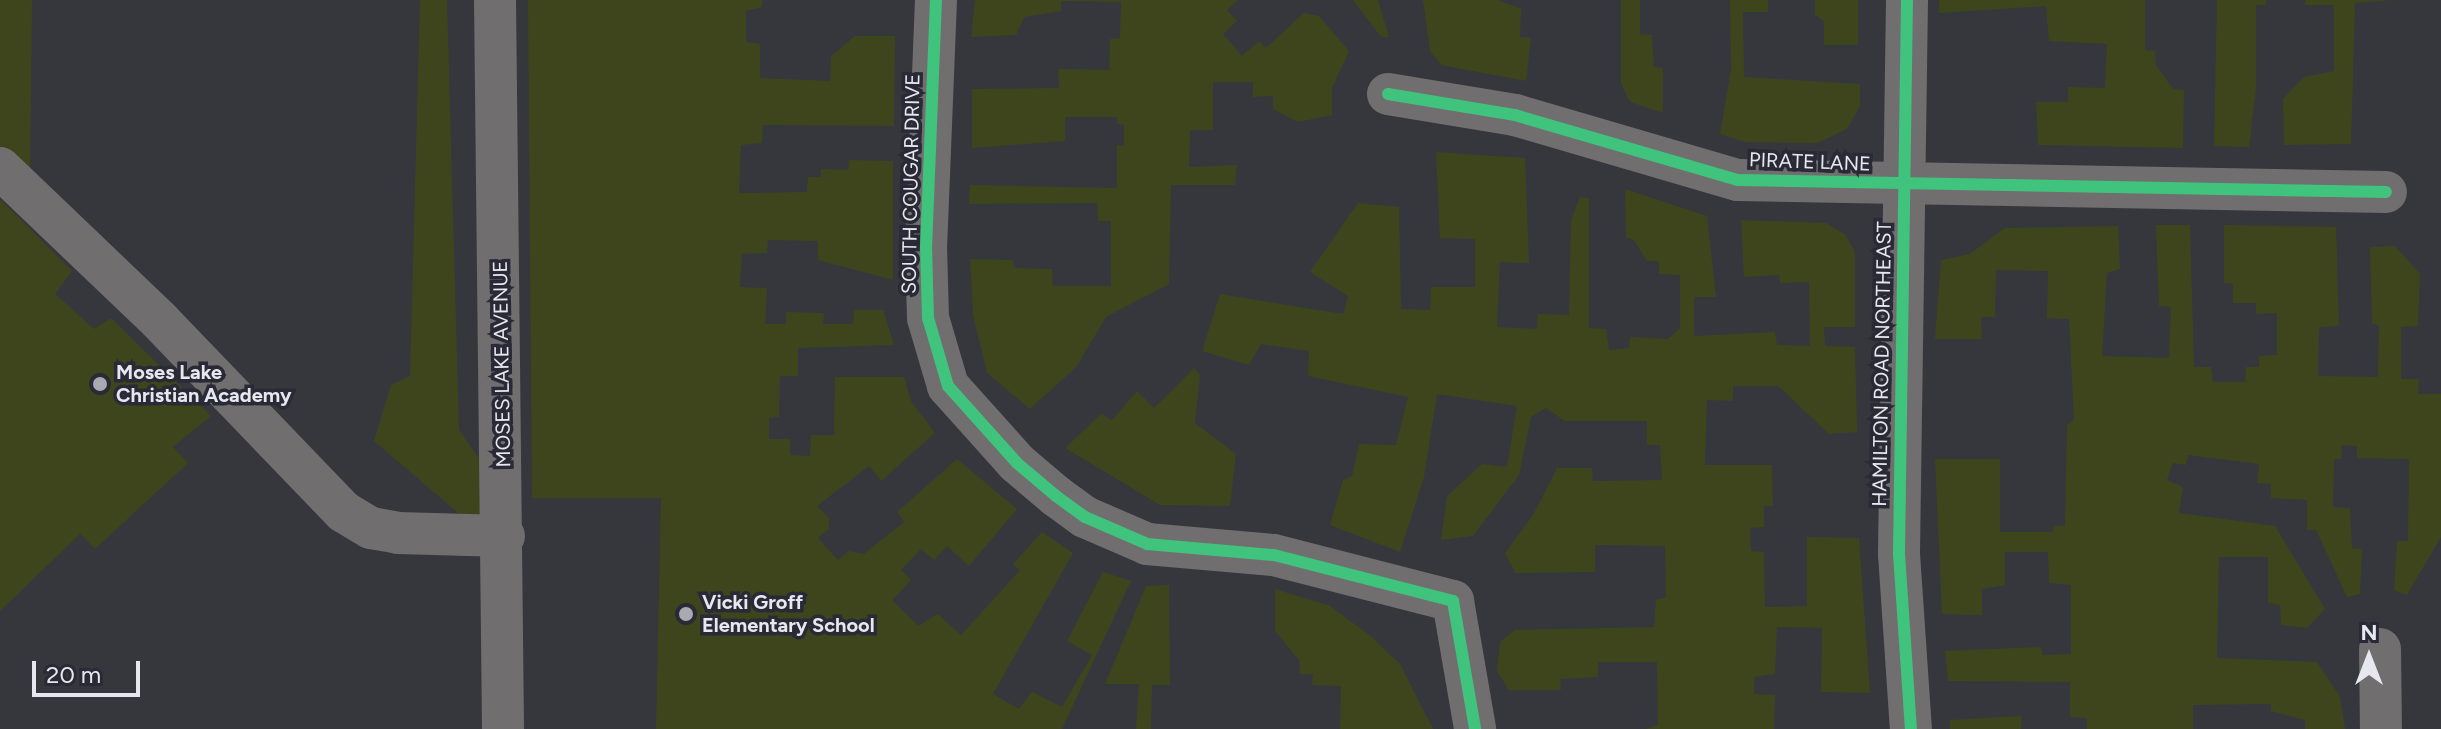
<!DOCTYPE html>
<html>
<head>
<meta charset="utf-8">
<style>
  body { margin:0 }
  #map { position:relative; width:2441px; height:729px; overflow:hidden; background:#36373d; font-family:Figtree,sans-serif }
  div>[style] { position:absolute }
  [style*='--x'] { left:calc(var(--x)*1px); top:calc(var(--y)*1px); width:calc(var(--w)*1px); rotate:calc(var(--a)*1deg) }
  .green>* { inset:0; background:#3e451d }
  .minor>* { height:42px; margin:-21px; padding:0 21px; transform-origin:21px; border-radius:21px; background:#716e6f }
  .cycleway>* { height:12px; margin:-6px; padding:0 6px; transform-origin:6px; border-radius:6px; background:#40c37c }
  .dots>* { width:22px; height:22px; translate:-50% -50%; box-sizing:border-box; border:4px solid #292a36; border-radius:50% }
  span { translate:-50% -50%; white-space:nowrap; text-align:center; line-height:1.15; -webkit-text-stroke:7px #292a36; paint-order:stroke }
  .street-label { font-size:20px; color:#e6e7ef }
  .poi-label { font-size:20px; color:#e6e7ef; font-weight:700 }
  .left { translate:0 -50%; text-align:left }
  .north { position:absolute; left:2329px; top:617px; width:80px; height:80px; -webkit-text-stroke:6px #292a36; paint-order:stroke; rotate:0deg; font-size:22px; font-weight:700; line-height:32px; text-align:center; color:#e6e7ef }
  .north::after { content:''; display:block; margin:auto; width:28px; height:36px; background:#e6e7ef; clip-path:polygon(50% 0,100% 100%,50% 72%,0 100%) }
  .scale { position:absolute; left:32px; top:661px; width:108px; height:36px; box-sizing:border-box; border:4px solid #e6e7ef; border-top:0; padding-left:10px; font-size:24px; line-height:28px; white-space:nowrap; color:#e6e7ef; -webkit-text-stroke:6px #292a36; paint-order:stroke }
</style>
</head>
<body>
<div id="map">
  <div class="green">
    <div style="clip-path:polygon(0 0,32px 0,30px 179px,0 148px)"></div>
    <div style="clip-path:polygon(420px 0,447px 0,459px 430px,483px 464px,481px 512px,470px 523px,374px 441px,391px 385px,410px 376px)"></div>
    <div style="clip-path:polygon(528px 0,762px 0,762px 7px,746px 11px,746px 42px,760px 44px,760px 78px,830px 81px,831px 56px,855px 36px,895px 36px,894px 126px,763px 125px,762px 143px,741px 145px,739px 193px,807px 192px,808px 177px,821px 177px,821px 169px,848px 170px,849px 160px,893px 161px,893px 280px,818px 260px,818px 241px,768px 240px,767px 253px,742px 254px,740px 287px,767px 288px,765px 324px,786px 324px,786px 312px,824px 313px,823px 324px,853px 324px,854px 310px,883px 310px,894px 345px,798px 348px,798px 376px,780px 376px,779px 417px,769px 418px,769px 439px,790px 439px,790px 455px,810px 456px,811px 435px,834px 435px,835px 377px,904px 377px,911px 401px,935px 433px,881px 481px,869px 466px,817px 506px,829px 518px,829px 529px,818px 538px,838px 560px,849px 551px,864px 554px,904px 522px,897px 512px,957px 459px,1017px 509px,969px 566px,947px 546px,934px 560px,921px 549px,901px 570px,911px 580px,892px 600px,918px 626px,938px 614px,961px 635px,1020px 570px,1013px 564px,1042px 532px,1073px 553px,993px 694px,1019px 709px,1032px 692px,1062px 707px,1092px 655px,1067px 641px,1103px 572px,1131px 581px,1062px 729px,656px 729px,661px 498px,532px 498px)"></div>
    <div style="clip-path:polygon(975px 0,1238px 0,1227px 10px,1237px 21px,1223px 34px,1242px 56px,1259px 41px,1266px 48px,1304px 13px,1319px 16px,1349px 51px,1332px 88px,1332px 115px,1298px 122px,1273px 109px,1273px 96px,1253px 97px,1253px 82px,1213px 82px,1213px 130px,1190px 130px,1189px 167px,1237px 165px,1235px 185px,1171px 185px,1169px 284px,1106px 317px,1077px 366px,1030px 409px,987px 373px,973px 315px,970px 259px,1013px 260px,1014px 268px,1052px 269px,1053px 286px,1111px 286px,1111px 221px,1098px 221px,1097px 203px,969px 204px,970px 185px,1117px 188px,1117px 145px,1124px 146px,1124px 125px,1117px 124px,1117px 117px,1065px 117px,1065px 141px,972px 148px,972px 89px,1059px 88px,1058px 69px,1109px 70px,1110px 39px,1120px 38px,1121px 2px,1061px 1px,1061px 11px,1024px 17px,1016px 35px,971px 37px)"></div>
    <div style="clip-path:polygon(1353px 0,1378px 0,1389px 37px,1381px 37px)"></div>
    <div style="clip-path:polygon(1423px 0,1498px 0,1521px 9px,1520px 37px,1531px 38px,1526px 81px,1441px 65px,1430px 51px)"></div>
    <div style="clip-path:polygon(1621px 0,1640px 0,1640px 34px,1652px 35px,1654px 67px,1663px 68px,1663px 113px,1630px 102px,1621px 83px)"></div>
    <div style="clip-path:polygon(1730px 0,1768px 0,1768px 12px,1743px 12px,1744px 77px,1860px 84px,1860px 106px,1847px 129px,1817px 143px,1745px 142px,1720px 134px,1731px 70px)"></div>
    <div style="clip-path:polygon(1815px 0,1858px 0,1858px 45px,1824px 45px,1824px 21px,1815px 15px)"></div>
    <div style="clip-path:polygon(1939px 0,2145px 0,2145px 50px,2155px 51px,2156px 65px,2173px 89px,2184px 90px,2183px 148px,2038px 145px,2036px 102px,2068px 102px,2068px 87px,2105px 88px,2107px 44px,2049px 41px,2046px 6px,1939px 13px)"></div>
    <div style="clip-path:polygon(2217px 0,2266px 0,2266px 5px,2256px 5px,2256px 88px,2249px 147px,2214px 146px)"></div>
    <div style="clip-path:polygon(2305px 0,2392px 0,2355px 3px,2351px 144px,2284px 145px,2283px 99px,2304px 77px,2334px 71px,2334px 5px,2305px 5px)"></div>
    <div style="clip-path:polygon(1436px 152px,1525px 158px,1529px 263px,1500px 262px,1497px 327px,1537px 329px,1538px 314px,1569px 315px,1571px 220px,1580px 197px,1589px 198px,1589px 328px,1606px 329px,1609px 350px,1629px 348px,1630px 337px,1668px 339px,1680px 328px,1680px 275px,1659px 274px,1659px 261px,1647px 261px,1634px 240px,1626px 237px,1625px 189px,1707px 216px,1716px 297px,1694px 297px,1694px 336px,1775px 332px,1777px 345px,1810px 346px,1809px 282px,1780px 283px,1779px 275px,1744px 277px,1741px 220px,1826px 223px,1845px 234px,1855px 252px,1855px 327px,1824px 327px,1825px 346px,1855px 347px,1857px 432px,1829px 434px,1778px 386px,1733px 386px,1733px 401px,1707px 400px,1705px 465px,1772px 465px,1773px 506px,1764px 506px,1764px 527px,1750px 528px,1751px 551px,1764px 552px,1765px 607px,1807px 606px,1807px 537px,1859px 538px,1870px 693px,1821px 692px,1822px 628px,1777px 627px,1775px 674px,1754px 677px,1754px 694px,1775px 695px,1774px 729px,1646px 729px,1658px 725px,1657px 662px,1598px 662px,1598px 677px,1560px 679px,1561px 690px,1509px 690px,1497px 671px,1500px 642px,1515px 630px,1654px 627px,1656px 600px,1666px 597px,1665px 546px,1595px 545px,1595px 572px,1515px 573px,1505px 553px,1533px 515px,1557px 468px,1592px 468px,1593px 481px,1662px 480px,1660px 445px,1647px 445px,1647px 421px,1565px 421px,1546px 408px,1531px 417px,1519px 475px,1473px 536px,1441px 540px,1447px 496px,1482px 464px,1507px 467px,1517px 406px,1437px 394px,1424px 477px,1400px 552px,1330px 525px,1343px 480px,1352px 476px,1359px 444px,1396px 445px,1408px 397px,1308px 376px,1309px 351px,1261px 344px,1249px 365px,1202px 351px,1220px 294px,1343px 314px,1348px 296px,1310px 272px,1358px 203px,1399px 207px,1401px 309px,1430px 310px,1431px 287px,1475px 287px,1475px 239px,1440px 238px)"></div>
    <div style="clip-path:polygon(0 199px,72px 271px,55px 294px,94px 329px,111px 318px,211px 416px,173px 447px,188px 463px,95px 549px,80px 534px,0 611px)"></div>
    <div style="clip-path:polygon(2156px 225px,2190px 225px,2194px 367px,2211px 367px,2213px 382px,2245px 382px,2246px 367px,2259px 367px,2259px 356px,2277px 355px,2277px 313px,2256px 314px,2256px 303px,2233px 303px,2233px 284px,2224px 283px,2224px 225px,2336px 227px,2339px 326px,2319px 327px,2318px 376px,2378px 377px,2379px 325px,2372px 324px,2370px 247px,2395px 246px,2420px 274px,2418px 326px,2401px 327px,2401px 379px,2419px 379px,2418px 394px,2441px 394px,2441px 537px,2407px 595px,2394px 590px,2397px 541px,2408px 541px,2409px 459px,2357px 458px,2357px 446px,2342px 445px,2341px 459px,2334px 459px,2333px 507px,2350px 508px,2352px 548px,2362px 549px,2360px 594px,2347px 597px,2316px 530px,2307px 530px,2307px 500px,2271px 498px,2271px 484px,2257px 483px,2259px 464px,2188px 455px,2186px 465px,2173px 463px,2167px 480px,2183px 487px,2179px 513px,2275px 526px,2325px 609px,2307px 628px,2281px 625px,2280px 605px,2268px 603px,2268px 557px,2219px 557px,2217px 658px,2317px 662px,2340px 697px,2345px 729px,2305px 729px,2305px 720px,2271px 711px,2271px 704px,2193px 705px,2193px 729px,2087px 729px,2087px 718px,2070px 717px,2070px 682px,1948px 681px,1945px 651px,2041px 647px,2043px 655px,2071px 654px,2071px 585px,2049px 583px,2048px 552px,2005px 552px,2005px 585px,1982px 589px,1982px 615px,1942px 614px,1935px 459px,2000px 459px,2000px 532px,2053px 532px,2054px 526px,2065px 526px,2067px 425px,2074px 420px,2069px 319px,2047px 318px,2048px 271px,1996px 270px,1995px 317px,1981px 317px,1982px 339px,1935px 339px,1941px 260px,1970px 254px,2005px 228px,2118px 226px,2120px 269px,2107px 273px,2102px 356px,2169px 358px,2171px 307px,2159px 306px)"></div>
    <div style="clip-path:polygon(1194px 368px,1200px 375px,1195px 423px,1236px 454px,1230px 506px,1160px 505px,1065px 448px,1101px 414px,1112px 420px,1137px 391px,1154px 408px)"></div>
    <div style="clip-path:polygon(1169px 585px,1170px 685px,1152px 685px,1151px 729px,1136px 729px,1139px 684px,1105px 684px,1146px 586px)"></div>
    <div style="clip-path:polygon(1275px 589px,1330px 606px,1372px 637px,1400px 664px,1433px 729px,1340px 729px,1341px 686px,1312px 685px,1313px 674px,1300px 674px,1299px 660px,1275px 631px)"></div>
    <div style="clip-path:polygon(2022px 716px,2021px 729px,1950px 729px,1950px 720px)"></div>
  </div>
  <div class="minor">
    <div style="--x:495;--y:0;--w:729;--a:89.37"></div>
    <div style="--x:936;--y:0;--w:246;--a:92.3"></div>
    <div style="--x:926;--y:246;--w:72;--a:88.4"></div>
    <div style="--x:928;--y:318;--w:71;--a:73.6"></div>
    <div style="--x:948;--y:386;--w:103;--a:48.1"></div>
    <div style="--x:1017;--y:463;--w:51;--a:40.2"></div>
    <div style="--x:1056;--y:496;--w:36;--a:36"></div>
    <div style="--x:1085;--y:517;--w:68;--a:23.5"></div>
    <div style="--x:1147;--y:544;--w:127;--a:5"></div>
    <div style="--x:1274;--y:555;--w:185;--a:14.4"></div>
    <div style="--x:1453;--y:601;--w:130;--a:80.2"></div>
    <div style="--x:1907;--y:0;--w:554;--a:90.83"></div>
    <div style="--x:1899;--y:554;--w:175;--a:86.1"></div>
    <div style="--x:1388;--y:94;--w:129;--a:9.4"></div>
    <div style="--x:1515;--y:115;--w:232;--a:16.3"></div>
    <div style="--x:1738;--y:180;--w:648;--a:1.06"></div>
    <div style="--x:0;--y:168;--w:221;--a:43.7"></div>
    <div style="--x:160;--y:321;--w:265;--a:46.1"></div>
    <div style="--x:344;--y:512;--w:31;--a:31"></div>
    <div style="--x:371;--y:528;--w:27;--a:10"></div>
    <div style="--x:398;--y:533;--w:106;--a:1.6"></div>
    <div style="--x:2380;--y:649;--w:80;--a:89.3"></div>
  </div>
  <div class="cycleway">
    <div style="--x:936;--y:0;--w:246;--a:92.3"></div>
    <div style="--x:926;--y:246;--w:72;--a:88.4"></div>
    <div style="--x:928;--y:318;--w:71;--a:73.6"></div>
    <div style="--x:948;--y:386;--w:103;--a:48.1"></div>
    <div style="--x:1017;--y:463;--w:51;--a:40.2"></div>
    <div style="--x:1056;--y:496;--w:36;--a:36"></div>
    <div style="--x:1085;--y:517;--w:68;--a:23.5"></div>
    <div style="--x:1147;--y:544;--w:127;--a:5"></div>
    <div style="--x:1274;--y:555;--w:185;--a:14.4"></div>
    <div style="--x:1453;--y:601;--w:130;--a:80.2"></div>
    <div style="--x:1907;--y:0;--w:554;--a:90.83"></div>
    <div style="--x:1899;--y:554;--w:175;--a:86.1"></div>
    <div style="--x:1388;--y:94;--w:129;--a:9.4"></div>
    <div style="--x:1515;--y:115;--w:232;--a:16.3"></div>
    <div style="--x:1738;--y:180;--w:648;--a:1.06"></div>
  </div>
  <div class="dots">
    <div style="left:100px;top:384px;background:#a8a9b1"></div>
    <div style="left:686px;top:614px;background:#a8a9b1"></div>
  </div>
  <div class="street-label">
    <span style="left:1810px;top:162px;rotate:2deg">PIRATE LANE</span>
    <span style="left:911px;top:184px;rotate:-89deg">SOUTH COUGAR DRIVE</span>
    <span style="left:502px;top:364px;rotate:-91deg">MOSES LAKE AVENUE</span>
    <span style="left:1882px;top:364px;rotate:-89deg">HAMILTON ROAD NORTHEAST</span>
  </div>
  <div class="poi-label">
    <span class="left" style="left:116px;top:384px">Moses Lake<br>Christian Academy</span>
    <span class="left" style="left:702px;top:614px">Vicki Groff<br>Elementary School</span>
  </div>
  <div class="north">N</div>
  <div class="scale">20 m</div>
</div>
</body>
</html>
